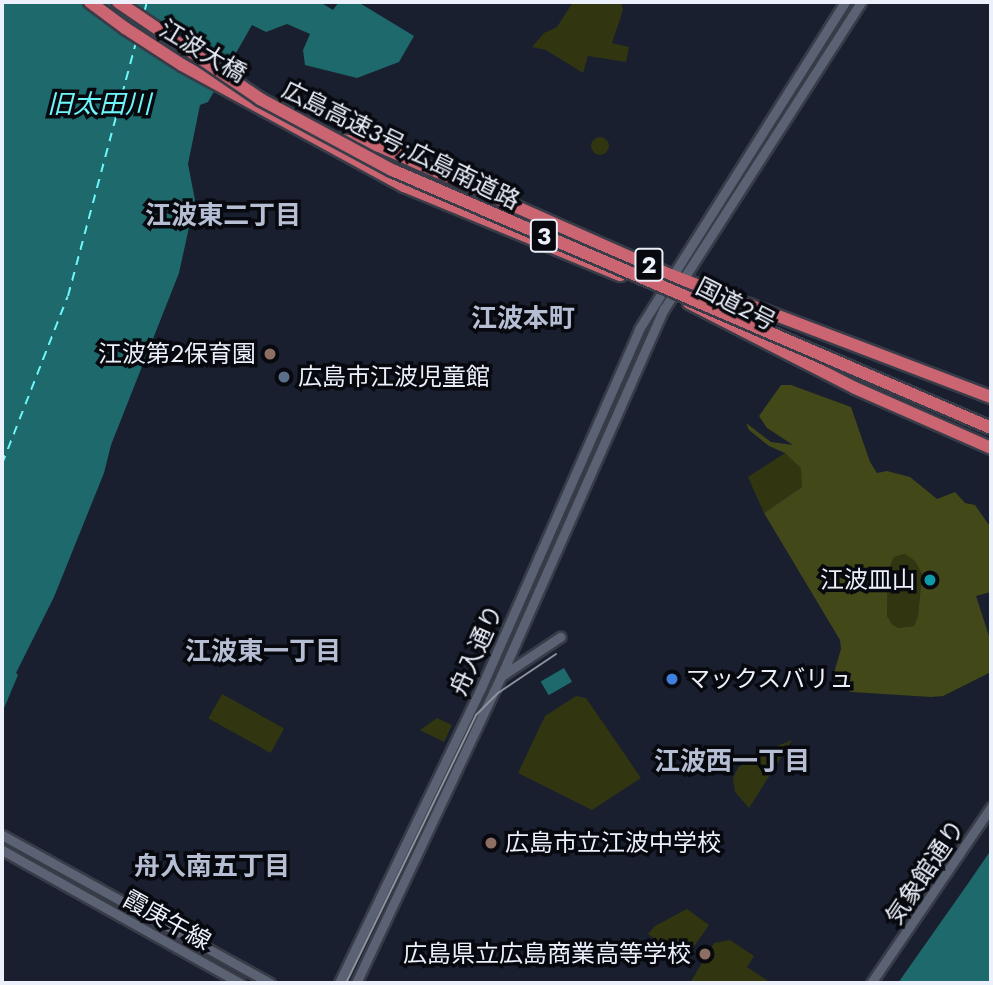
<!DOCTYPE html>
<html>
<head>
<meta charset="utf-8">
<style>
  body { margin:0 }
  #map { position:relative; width:993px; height:985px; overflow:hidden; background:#191f2e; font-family:Jost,"Noto Sans JP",sans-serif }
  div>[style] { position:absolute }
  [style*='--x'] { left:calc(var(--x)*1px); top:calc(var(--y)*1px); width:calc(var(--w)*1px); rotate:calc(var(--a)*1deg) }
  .green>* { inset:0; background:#313610; transform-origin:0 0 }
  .round { border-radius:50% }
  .forest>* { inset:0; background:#424817 }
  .water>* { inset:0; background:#1e696b; transform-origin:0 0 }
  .ferry>* { height:2px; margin-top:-1px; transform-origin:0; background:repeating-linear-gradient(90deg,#6ef7fa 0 9px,transparent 0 16px) }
  .roads { filter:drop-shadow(2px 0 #383c48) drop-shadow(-2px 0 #383c48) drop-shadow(0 2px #383c48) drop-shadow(0 -2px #383c48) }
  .minor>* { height:9px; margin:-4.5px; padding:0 4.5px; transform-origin:4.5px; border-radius:4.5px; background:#5a6273 }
  .highway>* { height:12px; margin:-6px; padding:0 6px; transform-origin:6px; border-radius:6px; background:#cb6571 }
  .tram>* { height:2px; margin:-1px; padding:0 1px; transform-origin:1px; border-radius:1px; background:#8c929e }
  .bridges { filter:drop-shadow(2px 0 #383c48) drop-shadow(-2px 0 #383c48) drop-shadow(0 2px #383c48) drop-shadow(0 -2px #383c48) }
  .highway-bridge>* { height:12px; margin:-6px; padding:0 6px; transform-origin:6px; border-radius:6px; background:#cb6571 }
  .dots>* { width:19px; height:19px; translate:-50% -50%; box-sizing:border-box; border:4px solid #07090f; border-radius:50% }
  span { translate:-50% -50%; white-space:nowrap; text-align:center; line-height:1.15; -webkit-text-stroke:7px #07090f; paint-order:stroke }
  .shield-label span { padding:2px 5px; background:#07090f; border:2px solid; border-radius:5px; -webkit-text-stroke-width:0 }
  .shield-label { font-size:23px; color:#ebf0fb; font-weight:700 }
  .street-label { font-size:24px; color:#ebf0fb }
  .poi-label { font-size:24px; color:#ebf0fb }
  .right { translate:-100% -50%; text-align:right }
  .left { translate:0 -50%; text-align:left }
  .water-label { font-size:26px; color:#6ef7fa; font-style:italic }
  .neighbourhood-label { font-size:26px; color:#b5bed2; font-weight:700 }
  .frame { position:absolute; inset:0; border:4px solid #ebf0fb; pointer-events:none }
</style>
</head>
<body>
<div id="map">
  <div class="green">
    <div style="clip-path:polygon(573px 2px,621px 2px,623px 10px,612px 43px,629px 47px,626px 62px,588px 56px,583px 73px,546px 50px,532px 47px,544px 33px,557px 27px)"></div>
    <div class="round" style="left:591px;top:137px;width:18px;height:18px"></div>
    <div style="clip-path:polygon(785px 453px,802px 468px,802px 487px,764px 513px,748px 477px)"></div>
    <div style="clip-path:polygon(906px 554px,915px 561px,922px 574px,918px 616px,914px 626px,898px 628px,892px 624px,887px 616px,888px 571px,894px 557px)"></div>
    <div style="left:222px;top:694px;width:71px;height:28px;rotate:29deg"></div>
    <div style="clip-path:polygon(576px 696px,586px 698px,641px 778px,592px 810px,518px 773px,545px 716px)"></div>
    <div style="clip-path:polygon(437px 718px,452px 725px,444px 742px,420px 730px)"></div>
    <div style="clip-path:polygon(792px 740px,749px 808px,735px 792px,733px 778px,738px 768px,750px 757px)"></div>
    <div style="clip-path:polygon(687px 909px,709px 925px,684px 961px,648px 934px,655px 926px)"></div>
    <div style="clip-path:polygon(730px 940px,754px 956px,747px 967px,771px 983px,690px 983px,714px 943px)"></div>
  </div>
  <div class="forest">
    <div style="clip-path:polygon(evenodd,781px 385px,791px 385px,851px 407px,870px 462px,877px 473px,887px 471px,910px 477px,937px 499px,955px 492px,965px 503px,975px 505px,991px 528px,991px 592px,976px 596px,990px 639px,991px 672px,943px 696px,931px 697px,851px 692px,841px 685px,834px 673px,841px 649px,840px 640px,764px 513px,802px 487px,801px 468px,785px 453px,769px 446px,749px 430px,746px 423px,771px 442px,793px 445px,767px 428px,759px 416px,781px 385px,905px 554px,915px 561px,922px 574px,918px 616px,914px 626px,898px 628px,892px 624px,887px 616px,888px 571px,894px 557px,905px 554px)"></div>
  </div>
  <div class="water">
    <div style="clip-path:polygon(2px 2px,320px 2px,333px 10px,339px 2px,358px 2px,414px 36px,399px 62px,357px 78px,305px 65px,303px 50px,310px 34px,287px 24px,266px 32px,252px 25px,208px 102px,200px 105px,188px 164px,195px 200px,179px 273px,111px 445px,104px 473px,54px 597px,16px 673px,18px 675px,2px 713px)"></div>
    <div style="left:564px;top:668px;width:16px;height:27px;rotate:60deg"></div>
    <div style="clip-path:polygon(991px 850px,991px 983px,898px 983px,967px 885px)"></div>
  </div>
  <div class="ferry">
    <div style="--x:144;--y:13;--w:11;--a:-75"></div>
    <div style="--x:2;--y:464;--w:180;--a:-68.6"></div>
    <div style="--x:68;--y:296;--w:263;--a:-75"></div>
  </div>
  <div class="roads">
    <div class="minor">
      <div style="--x:503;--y:675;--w:69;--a:-33.7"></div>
      <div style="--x:2;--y:835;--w:306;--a:28.9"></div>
      <div style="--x:2;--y:850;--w:273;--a:29.2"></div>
      <div style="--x:339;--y:983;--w:327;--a:-64.3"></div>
      <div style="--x:481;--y:688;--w:392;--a:-66.2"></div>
      <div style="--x:639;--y:329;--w:386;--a:-57.8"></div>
      <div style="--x:356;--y:983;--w:340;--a:-64.7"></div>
      <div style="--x:501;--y:676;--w:402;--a:-66.1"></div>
      <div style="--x:664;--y:309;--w:365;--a:-57.3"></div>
      <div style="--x:871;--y:983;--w:213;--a:-55.7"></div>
    </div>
    <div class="highway">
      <div style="--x:90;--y:2;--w:44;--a:36.6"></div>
      <div style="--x:125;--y:28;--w:68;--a:33"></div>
      <div style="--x:182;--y:65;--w:253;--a:28.6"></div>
      <div style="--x:404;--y:186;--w:234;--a:22.4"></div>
      <div style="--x:335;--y:139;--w:45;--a:9"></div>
      <div style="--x:379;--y:146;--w:311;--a:23.9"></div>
      <div style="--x:663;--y:272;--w:351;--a:20.9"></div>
      <div style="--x:689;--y:303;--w:186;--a:27.1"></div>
      <div style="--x:855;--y:388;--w:149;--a:23.8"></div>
    </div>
  </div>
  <div class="tram">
    <div style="--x:346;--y:983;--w:298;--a:-64.1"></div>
    <div style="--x:476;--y:715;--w:31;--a:-45"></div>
    <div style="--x:498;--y:693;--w:70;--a:-33.9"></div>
  </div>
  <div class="bridges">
    <div class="highway-bridge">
      <div style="--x:118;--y:2;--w:172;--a:34.3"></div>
      <div style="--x:260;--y:99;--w:150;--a:28.3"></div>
      <div style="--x:392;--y:170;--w:652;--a:23.3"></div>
    </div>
  </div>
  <div class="dots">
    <div style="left:270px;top:354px;background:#8d6e63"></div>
    <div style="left:284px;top:377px;background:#5c6f8a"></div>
    <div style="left:930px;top:580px;background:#0f9aa8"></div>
    <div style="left:672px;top:679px;background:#3f7fe0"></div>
    <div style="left:491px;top:843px;background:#8d6e63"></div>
    <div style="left:705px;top:954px;background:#8d6e63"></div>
  </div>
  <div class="shield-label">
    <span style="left:544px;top:236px">3</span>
    <span style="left:649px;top:265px">2</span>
  </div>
  <div class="street-label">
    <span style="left:203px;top:51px;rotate:31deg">江波大橋</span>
    <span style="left:401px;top:145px;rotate:26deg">広島高速3号;広島南道路</span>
    <span style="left:736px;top:304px;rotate:27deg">国道2号</span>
    <span style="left:476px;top:650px;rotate:-66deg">舟入通り</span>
    <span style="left:925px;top:872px;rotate:-56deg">気象館通り</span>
    <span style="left:167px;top:920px;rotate:29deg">霞庚午線</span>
  </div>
  <div class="poi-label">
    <span class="right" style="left:256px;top:354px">江波第２保育園</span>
    <span class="left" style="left:298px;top:377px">広島市江波児童館</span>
    <span class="right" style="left:916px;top:580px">江波皿山</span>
    <span class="left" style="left:686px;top:679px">マックスバリュ</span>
    <span class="left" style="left:505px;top:843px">広島市立江波中学校</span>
    <span class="right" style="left:691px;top:954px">広島県立広島商業高等学校</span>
  </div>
  <div class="water-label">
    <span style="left:99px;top:105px">旧太田川</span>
  </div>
  <div class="neighbourhood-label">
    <span style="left:223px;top:216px">江波東二丁目</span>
    <span style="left:523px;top:319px">江波本町</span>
    <span style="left:263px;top:652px">江波東一丁目</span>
    <span style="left:732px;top:762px">江波西一丁目</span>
    <span style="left:212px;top:867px">舟入南五丁目</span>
  </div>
  <div class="frame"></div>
</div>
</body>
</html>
